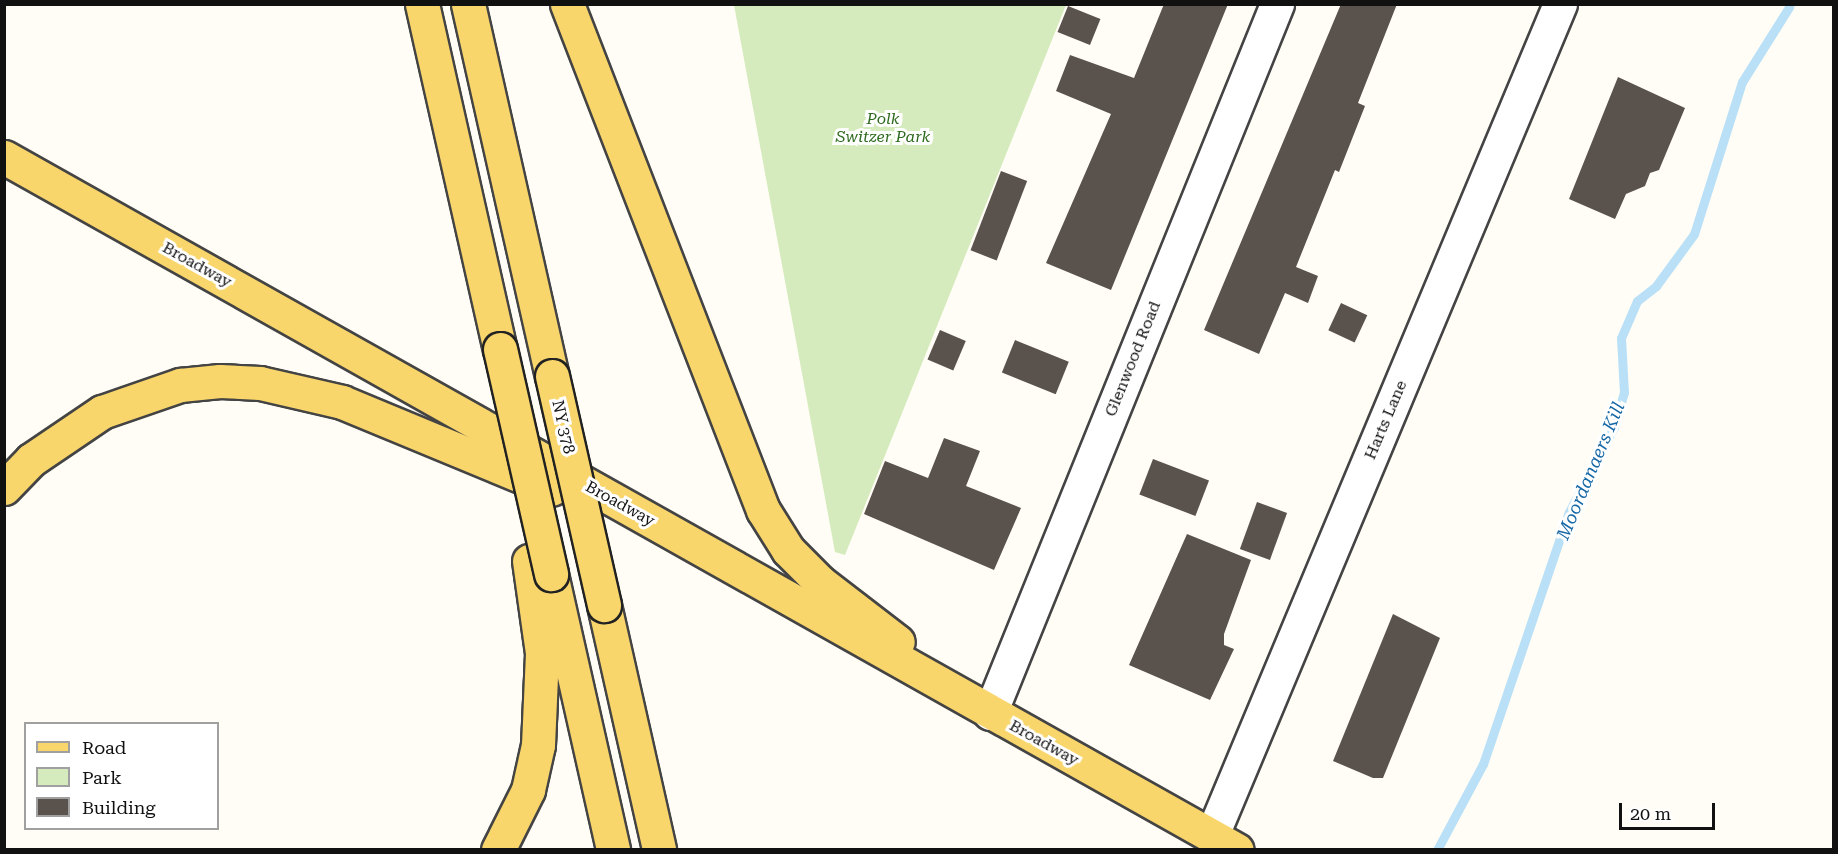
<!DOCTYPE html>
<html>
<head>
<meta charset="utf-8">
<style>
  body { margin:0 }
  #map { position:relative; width:1838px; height:854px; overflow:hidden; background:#fffdf5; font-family:"Roboto Serif",serif }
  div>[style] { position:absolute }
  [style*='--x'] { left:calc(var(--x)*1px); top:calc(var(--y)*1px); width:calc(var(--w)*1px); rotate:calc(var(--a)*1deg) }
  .green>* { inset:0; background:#d5ebbd }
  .stream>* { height:9px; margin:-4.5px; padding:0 4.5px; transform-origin:4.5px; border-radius:4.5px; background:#b9e0f7 }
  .building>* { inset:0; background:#5a524d; transform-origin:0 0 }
  .roads { filter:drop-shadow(2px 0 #444) drop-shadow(-2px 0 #444) drop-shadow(0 2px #444) drop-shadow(0 -2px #444) }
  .minor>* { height:33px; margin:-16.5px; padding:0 16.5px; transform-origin:16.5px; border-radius:16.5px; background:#fff }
  .major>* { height:33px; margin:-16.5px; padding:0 16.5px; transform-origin:16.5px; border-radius:16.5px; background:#f9d66b }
  .bridges { filter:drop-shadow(2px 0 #222) drop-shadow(-2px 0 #222) drop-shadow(0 2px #222) drop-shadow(0 -2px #222) }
  .major-bridge>* { height:33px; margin:-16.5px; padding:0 16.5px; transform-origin:16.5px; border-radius:16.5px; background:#f9d66b }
  span { translate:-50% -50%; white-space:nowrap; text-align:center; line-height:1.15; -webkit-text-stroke:6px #fff; paint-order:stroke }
  .park-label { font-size:16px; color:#2f6b1f; font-style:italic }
  .street-label { font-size:16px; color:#111 }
  .water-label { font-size:18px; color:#1768a6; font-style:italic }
  .frame { position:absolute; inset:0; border:6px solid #111; pointer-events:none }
  .legend { position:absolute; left:24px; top:722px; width:195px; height:108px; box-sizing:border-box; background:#fff; border:2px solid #a0a0a0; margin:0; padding:8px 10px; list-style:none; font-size:18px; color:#111 }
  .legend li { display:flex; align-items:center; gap:12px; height:30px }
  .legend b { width:30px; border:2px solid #a0a0a0 }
  .scale { position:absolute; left:1619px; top:803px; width:96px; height:27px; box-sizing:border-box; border:3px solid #111; border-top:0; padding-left:8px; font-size:18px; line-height:21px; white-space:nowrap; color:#111; -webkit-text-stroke:4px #fff; paint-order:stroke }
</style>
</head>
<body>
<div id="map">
  <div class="green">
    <div style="clip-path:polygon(734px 5px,1066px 5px,845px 555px,835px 552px)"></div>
  </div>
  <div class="stream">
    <div style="--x:1437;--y:850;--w:98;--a:-61.9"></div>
    <div style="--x:1483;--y:764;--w:266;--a:-71.2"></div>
    <div style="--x:1569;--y:512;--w:96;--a:-62.1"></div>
    <div style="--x:1614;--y:427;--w:35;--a:-74"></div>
    <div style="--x:1624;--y:393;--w:55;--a:-93.1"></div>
    <div style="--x:1621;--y:338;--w:40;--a:-66.6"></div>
    <div style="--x:1637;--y:301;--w:24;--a:-38"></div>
    <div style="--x:1656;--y:286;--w:64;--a:-53.8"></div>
    <div style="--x:1694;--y:234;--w:159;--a:-72.5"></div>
    <div style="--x:1742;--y:82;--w:89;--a:-57.9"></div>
  </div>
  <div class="building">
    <div style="clip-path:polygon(1164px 4px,1228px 4px,1111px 290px,1046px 263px,1111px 114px,1056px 91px,1070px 55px,1134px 78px)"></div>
    <div style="clip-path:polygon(1341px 4px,1397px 4px,1358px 103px,1365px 106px,1339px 172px,1335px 170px,1296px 267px,1318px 276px,1308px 303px,1285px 293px,1259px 354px,1204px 330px)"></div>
    <div style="left:1068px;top:6px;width:35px;height:28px;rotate:22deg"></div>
    <div style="clip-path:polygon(1618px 77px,1685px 108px,1659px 170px,1650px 173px,1645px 186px,1626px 194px,1615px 219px,1569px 199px)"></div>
    <div style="left:1001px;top:171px;width:28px;height:85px;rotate:21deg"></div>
    <div style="left:1341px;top:303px;width:29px;height:30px;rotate:25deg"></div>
    <div style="left:940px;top:330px;width:28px;height:32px;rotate:23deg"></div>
    <div style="left:1015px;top:340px;width:58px;height:35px;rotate:22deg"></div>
    <div style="clip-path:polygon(944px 438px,980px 451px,966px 486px,1021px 508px,994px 570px,864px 514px,885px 461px,928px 478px)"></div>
    <div style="left:1153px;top:459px;width:60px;height:38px;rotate:21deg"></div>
    <div style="left:1257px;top:502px;width:32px;height:50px;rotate:20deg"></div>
    <div style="clip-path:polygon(1187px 534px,1251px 560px,1224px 634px,1224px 645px,1234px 649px,1210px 700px,1129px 665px)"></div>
    <div style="clip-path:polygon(1393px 614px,1440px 638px,1383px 778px,1373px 778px,1333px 761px)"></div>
  </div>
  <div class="roads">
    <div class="minor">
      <div style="--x:990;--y:713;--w:765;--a:-67.96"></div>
      <div style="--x:1212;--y:835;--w:901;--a:-67.28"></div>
    </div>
    <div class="major">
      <div style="--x:422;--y:4;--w:354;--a:77.3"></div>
      <div style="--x:468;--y:4;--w:381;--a:77.3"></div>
      <div style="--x:567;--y:4;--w:543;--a:68.83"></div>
      <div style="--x:763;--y:510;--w:47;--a:58"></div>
      <div style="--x:788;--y:550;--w:45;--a:45"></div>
      <div style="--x:820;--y:582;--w:98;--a:37.6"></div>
      <div style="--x:4;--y:157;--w:1414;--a:29.34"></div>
      <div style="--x:4;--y:488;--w:39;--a:-46"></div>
      <div style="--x:31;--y:460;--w:86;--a:-34.1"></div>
      <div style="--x:102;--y:412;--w:83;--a:-19.1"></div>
      <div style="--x:180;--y:385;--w:40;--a:-5.7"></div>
      <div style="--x:220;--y:381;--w:40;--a:2.9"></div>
      <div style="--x:260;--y:383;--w:84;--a:13"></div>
      <div style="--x:342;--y:402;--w:227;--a:22.5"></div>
      <div style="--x:551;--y:574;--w:283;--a:77.3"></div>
      <div style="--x:604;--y:605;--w:251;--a:77.3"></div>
      <div style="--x:498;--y:850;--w:67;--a:-63.4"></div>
      <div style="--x:528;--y:790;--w:46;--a:-77.5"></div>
      <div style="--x:538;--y:745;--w:92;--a:-87.5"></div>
      <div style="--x:542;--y:653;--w:93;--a:-98"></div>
    </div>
  </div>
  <div class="bridges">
    <div class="major-bridge">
      <div style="--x:500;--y:349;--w:231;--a:77.2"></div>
      <div style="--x:552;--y:376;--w:235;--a:77.2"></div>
    </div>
  </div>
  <div class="park-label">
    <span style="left:883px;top:128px">Polk<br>Switzer Park</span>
  </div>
  <div class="street-label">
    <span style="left:197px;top:265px;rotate:29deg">Broadway</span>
    <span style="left:1133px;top:359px;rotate:-68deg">Glenwood Road</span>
    <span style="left:1386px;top:420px;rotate:-67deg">Harts Lane</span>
    <span style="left:563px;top:427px;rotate:77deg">NY 378</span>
    <span style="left:620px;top:504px;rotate:29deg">Broadway</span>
    <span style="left:1044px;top:743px;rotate:29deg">Broadway</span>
  </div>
  <div class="water-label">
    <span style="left:1591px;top:471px;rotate:-67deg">Moordanaers Kill</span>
  </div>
  <div class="frame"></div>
  <ul class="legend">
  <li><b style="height:8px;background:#f9d66b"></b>Road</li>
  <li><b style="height:16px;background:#d5ebbd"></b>Park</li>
  <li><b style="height:16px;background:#5a524d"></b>Building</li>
  </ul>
  <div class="scale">20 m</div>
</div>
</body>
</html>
